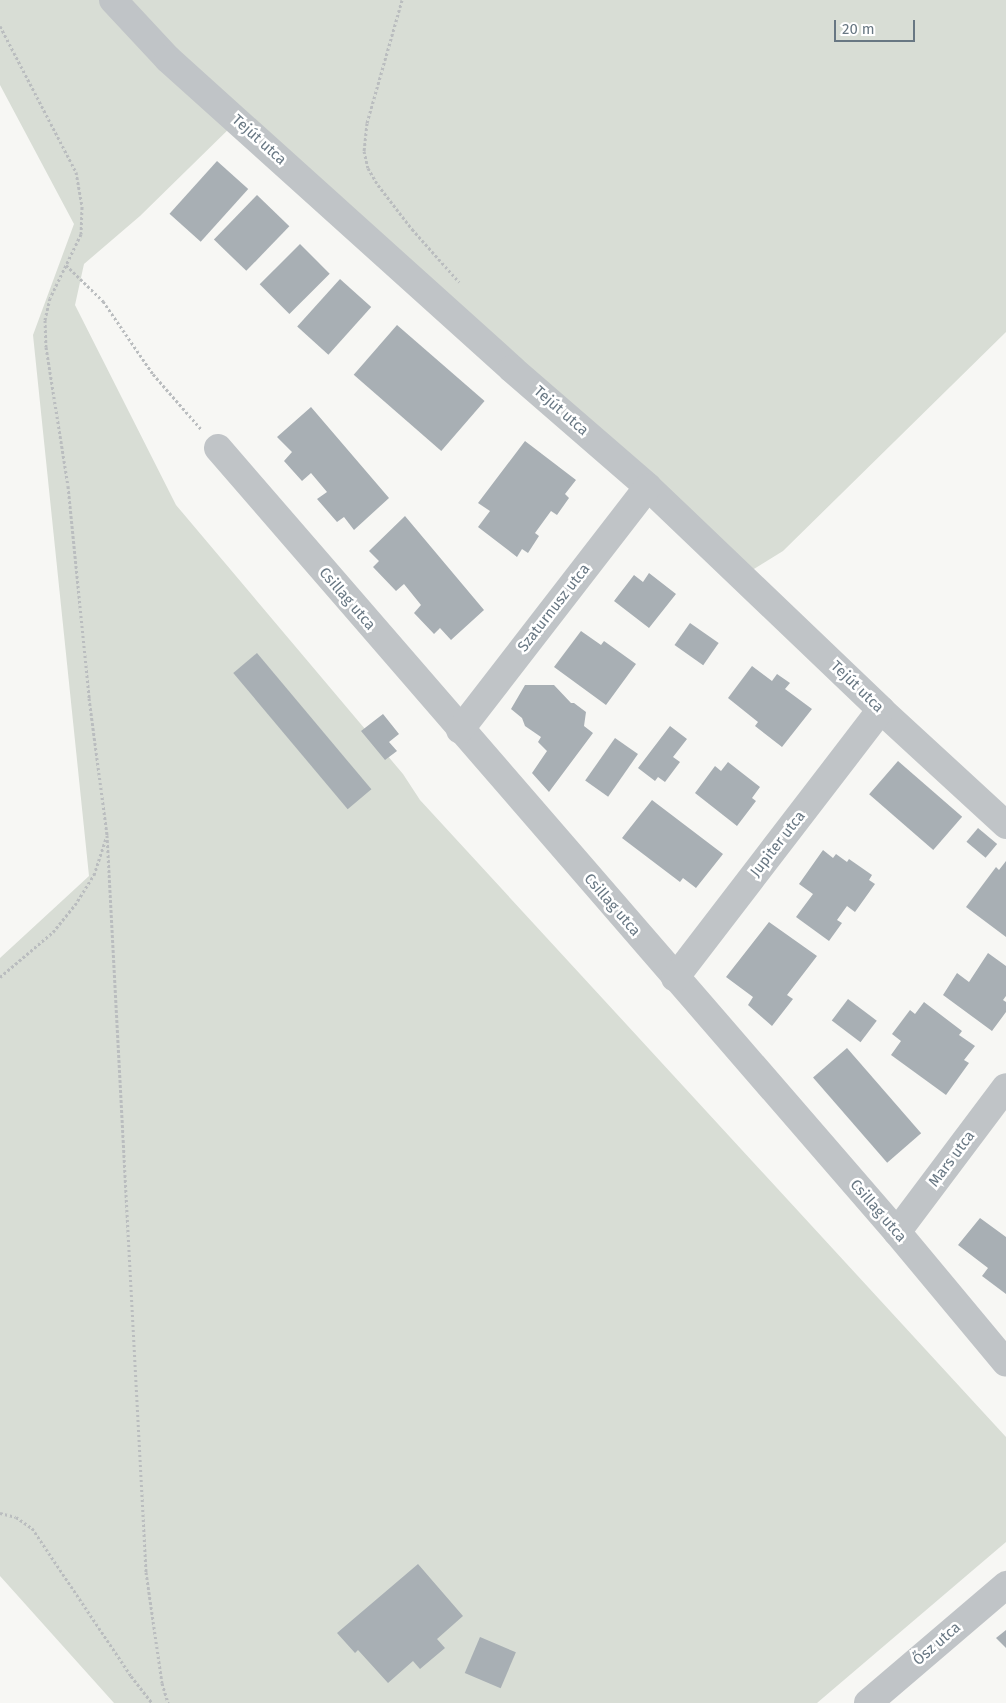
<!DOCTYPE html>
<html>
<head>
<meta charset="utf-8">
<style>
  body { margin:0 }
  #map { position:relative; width:1006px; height:1703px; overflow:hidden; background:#f7f7f4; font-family:"Fira Sans",sans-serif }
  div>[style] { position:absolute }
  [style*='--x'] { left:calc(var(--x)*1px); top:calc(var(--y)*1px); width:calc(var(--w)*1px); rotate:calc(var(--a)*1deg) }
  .green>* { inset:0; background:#d8ddd5 }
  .building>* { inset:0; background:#a8afb4; transform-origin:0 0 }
  .path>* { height:3px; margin-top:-1.5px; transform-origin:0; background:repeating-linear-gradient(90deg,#babdbf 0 2.5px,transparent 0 5px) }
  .street>* { height:28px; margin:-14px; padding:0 14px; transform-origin:14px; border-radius:14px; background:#c0c4c7 }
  span { translate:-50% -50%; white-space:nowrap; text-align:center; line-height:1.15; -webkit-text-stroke:5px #fff; paint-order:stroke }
  .street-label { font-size:15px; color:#687783 }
  .scale { position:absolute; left:834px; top:20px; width:81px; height:22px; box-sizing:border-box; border:2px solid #687783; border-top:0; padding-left:6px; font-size:15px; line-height:18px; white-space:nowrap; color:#687783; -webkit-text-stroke:4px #fff; paint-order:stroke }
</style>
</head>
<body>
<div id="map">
  <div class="green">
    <div style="clip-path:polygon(0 0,1006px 0,1006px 332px,783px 551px,741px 577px,238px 120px,140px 216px,84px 264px,75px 305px,176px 505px,403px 774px,420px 800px,1006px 1437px,1006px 1542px,817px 1703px,114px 1703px,0 1576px,0 958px,89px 876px,33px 335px,74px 224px,0 85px)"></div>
  </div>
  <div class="building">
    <div style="left:217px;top:161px;width:42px;height:71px;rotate:42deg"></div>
    <div style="left:257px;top:195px;width:45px;height:62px;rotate:44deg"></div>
    <div style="left:300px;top:244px;width:42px;height:57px;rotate:45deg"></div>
    <div style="left:340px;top:279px;width:42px;height:64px;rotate:42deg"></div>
    <div style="left:397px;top:325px;width:116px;height:66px;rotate:41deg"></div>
    <div style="clip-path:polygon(311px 407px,389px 498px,354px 530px,344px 517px,337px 522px,317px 499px,327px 492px,311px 473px,302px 481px,284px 461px,292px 452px,277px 437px)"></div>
    <div style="clip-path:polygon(525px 441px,576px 480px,565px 494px,569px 498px,557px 515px,551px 511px,535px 533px,539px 536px,528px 553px,522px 549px,517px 557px,478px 527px,490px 511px,478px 503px)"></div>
    <div style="clip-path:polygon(405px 516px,484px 610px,451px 640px,440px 628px,434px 634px,414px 613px,421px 605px,404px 584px,396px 591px,373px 567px,379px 561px,369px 551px)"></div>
    <div style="clip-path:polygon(649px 573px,676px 594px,649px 628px,614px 601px,634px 575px,643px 582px)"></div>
    <div style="left:690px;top:623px;width:35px;height:27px;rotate:35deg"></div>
    <div style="clip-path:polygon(581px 631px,601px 645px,604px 641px,636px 664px,606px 705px,554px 667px)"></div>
    <div style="left:257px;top:653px;width:178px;height:31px;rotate:50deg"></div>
    <div style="clip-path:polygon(752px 666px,772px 681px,777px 674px,790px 683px,785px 689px,812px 709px,782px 747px,755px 726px,758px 722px,728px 698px)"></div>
    <div style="clip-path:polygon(525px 685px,554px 685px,571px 703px,574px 703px,586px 712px,584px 726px,593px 733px,549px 792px,532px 773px,547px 751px,538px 742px,541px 737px,525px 726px,522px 718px,511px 709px)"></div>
    <div style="clip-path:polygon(383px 714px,399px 734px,389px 742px,397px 751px,385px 760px,361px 731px)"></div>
    <div style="clip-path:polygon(670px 726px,687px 739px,673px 757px,680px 762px,665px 782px,658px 777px,655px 781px,638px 768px)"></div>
    <div style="left:615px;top:738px;width:28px;height:52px;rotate:35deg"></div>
    <div style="left:898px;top:761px;width:85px;height:44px;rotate:41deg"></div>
    <div style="clip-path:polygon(728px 762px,760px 787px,752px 798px,756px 801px,737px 826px,695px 793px,715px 766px,721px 771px)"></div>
    <div style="clip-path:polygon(652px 800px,723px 854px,696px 888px,683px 878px,680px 882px,622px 838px)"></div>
    <div style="left:978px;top:828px;width:25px;height:18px;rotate:40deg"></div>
    <div style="clip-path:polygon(823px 850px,833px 858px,836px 854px,847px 862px,849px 859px,872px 875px,869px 880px,875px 884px,855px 912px,847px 906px,837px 920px,842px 923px,829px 941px,796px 917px,813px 894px,799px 884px)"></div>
    <div style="clip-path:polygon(1006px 861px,1006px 937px,966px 907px,996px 867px,999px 870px)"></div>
    <div style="clip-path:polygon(769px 922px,817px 956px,787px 995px,793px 999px,772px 1026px,748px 1005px,753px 997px,726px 977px)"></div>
    <div style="clip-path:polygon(988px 953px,1006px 966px,1006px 996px,1003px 1000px,1006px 1002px,1006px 1012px,992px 1031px,943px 995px,957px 973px,969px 982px)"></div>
    <div style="left:848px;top:999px;width:36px;height:27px;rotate:37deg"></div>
    <div style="clip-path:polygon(924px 1002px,962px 1031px,959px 1035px,975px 1046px,964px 1060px,969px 1063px,946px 1095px,891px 1055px,901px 1041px,892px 1034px,910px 1010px,915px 1014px)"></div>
    <div style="left:847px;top:1048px;width:113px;height:45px;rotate:49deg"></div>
    <div style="clip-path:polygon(980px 1218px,1006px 1237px,1006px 1294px,982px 1276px,988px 1268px,958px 1245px)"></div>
    <div style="clip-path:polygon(418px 1564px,463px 1616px,437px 1639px,445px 1648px,420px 1669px,413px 1661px,388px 1683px,358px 1650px,355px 1653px,337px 1633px)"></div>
    <div style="clip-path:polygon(1006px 1630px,1006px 1648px,996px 1638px)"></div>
    <div style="left:480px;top:1637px;width:39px;height:39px;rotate:23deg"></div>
  </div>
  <div class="path">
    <div style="--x:402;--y:0;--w:128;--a:105.9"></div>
    <div style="--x:367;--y:123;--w:28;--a:96"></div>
    <div style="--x:364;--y:151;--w:17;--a:77"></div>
    <div style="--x:368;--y:168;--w:20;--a:60"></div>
    <div style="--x:378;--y:185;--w:56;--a:52.3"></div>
    <div style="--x:412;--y:229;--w:71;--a:48.4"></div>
    <div style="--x:0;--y:26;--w:165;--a:62.5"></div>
    <div style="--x:76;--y:172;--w:36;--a:80"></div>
    <div style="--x:82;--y:207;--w:27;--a:92"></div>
    <div style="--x:81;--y:234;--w:71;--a:115.8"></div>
    <div style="--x:50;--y:298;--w:23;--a:103"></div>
    <div style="--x:45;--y:320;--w:27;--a:88"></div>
    <div style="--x:46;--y:347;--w:141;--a:81"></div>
    <div style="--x:68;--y:486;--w:213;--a:84.3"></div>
    <div style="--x:89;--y:698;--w:138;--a:82.5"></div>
    <div style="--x:107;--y:835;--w:738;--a:86.97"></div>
    <div style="--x:146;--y:1572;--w:112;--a:81.8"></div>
    <div style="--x:162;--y:1683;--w:21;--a:73"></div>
    <div style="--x:66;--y:265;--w:52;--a:44.2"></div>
    <div style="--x:103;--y:301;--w:88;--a:55.6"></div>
    <div style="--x:153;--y:374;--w:73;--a:48.9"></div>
    <div style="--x:0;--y:977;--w:70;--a:-40.3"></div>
    <div style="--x:53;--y:932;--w:35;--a:-51"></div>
    <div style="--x:75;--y:905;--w:36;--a:-58"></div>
    <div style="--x:94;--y:875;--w:40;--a:-72"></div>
    <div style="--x:0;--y:1513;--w:16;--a:14"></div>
    <div style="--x:16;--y:1517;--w:19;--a:35"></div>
    <div style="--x:32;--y:1528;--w:178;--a:56.2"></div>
    <div style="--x:131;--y:1676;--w:34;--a:52"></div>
  </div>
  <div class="street">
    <div style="--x:113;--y:0;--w:81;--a:47"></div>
    <div style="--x:168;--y:59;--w:463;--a:42"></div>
    <div style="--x:512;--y:369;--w:180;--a:40.9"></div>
    <div style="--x:648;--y:487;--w:323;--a:43.7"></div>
    <div style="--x:881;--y:710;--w:170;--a:42.6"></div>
    <div style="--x:218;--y:448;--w:1037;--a:49.11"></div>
    <div style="--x:897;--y:1232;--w:170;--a:50.2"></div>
    <div style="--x:460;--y:730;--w:307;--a:-52.3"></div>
    <div style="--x:675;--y:978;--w:338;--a:-52.5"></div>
    <div style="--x:897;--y:1232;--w:181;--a:-53.1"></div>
    <div style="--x:868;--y:1703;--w:182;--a:-40.5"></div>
  </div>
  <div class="street-label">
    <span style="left:259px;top:140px;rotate:42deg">Tejút utca</span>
    <span style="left:561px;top:411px;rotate:41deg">Tejút utca</span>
    <span style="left:347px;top:599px;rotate:49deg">Csillag utca</span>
    <span style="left:554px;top:608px;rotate:-52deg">Szaturnusz utca</span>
    <span style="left:857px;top:687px;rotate:44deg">Tejút utca</span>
    <span style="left:778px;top:844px;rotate:-52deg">Jupiter utca</span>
    <span style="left:612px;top:905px;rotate:49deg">Csillag utca</span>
    <span style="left:952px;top:1159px;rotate:-53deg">Mars utca</span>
    <span style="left:878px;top:1211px;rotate:49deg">Csillag utca</span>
    <span style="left:937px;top:1644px;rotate:-41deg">Ősz utca</span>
  </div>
  <div class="scale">20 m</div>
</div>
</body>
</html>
